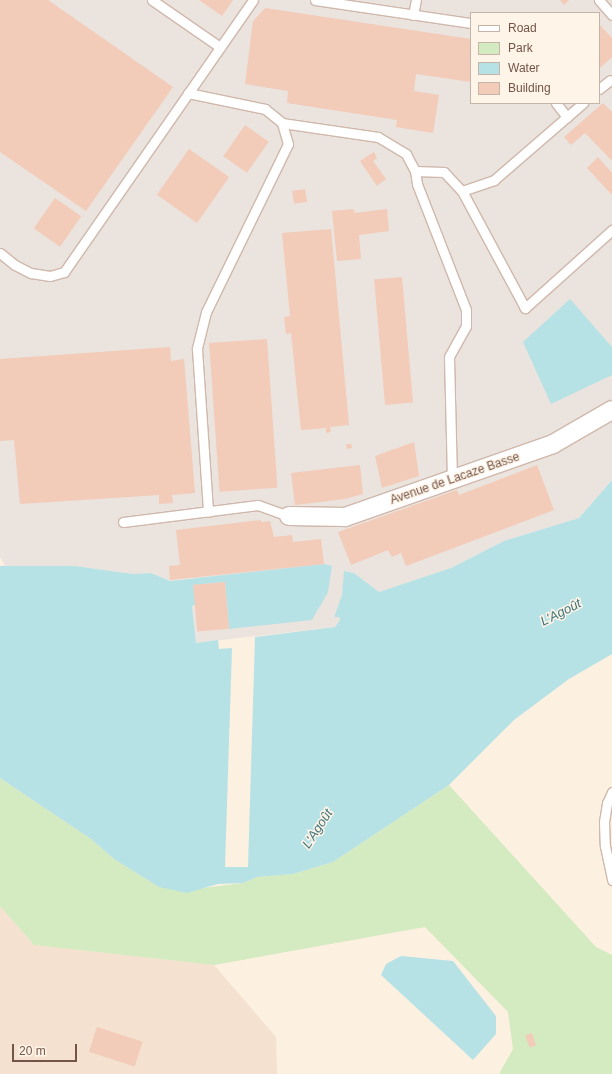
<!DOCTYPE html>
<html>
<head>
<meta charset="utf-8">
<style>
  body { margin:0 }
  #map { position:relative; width:612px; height:1074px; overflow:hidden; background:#fcf0e1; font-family:Helvetica,sans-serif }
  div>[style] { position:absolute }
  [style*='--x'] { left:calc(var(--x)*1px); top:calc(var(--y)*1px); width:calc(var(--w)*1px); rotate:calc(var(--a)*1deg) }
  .residential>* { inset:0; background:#f4e1d0 }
  .industrial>* { inset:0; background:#ebe3dd }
  .green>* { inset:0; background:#d4eac0 }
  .water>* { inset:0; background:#b6e2e6 }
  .building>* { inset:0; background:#f2cbb9; transform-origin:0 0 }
  .roads { filter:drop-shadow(1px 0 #cfb8ab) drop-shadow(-1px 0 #cfb8ab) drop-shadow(0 1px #cfb8ab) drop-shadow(0 -1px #cfb8ab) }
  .service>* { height:9px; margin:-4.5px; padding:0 4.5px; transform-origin:4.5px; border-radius:4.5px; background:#fff }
  .minor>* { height:18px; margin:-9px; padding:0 9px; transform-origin:9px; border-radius:9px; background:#fff }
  span { translate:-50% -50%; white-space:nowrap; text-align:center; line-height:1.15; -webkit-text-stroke:3px #fff4e8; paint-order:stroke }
  .street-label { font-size:12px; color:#745448 }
  .water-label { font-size:13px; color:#3c747a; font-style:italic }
  .legend { position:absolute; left:470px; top:12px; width:130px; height:92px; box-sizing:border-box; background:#fff4e8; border:1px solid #c7b4a8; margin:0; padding:5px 7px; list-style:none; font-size:12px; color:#745448 }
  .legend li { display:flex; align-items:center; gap:8px; height:20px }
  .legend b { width:20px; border:1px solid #c7b4a8 }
  .scale { position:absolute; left:12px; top:1044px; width:65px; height:18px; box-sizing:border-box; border:2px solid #745448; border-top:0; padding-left:5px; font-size:12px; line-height:14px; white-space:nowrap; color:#745448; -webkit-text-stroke:3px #fff4e8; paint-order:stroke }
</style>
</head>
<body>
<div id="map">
  <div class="residential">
    <div style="clip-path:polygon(0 906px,34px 945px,214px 965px,276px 1037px,277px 1074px,0 1074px)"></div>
  </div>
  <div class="industrial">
    <div style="clip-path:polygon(evenodd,0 0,612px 0,612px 480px,579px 518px,504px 541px,451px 568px,379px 592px,354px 573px,345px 571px,342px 595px,334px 617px,339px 617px,340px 620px,335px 627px,196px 643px,192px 606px,196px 605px,193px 578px,170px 581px,151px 573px,133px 574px,75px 566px,5px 566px,0 557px,0 0,471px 13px,599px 13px,599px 103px,471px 103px,471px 13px)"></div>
  </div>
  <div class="green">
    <div style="clip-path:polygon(0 778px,91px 839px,114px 859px,159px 887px,203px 888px,243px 883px,257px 877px,293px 874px,333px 862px,449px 785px,596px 947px,612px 955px,612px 1074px,499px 1074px,513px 1049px,508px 1012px,425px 927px,214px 965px,34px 945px,0 906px)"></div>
  </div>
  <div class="water">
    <div style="clip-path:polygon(570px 299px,612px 347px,612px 375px,551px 404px,523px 342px)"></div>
    <div style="clip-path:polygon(612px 480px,612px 654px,569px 679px,514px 720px,449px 785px,333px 862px,293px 874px,257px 877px,243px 883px,218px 884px,187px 893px,159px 887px,114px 859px,91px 839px,0 778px,0 566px,75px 566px,133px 574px,151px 573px,170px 581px,324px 564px,332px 566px,328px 592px,312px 620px,229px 629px,225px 582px,194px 585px,196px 605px,192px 606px,196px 643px,218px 640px,219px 649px,232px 648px,225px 867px,248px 867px,255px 637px,335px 627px,340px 620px,339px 617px,334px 617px,342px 595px,344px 571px,354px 573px,379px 592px,451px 568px,504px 541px,579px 518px)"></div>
    <div style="clip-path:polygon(401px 956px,453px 961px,496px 1016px,496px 1034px,473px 1060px,381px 975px,386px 964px)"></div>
  </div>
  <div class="building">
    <div style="clip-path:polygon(0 0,48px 0,173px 87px,86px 211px,0 152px)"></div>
    <div style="clip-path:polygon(199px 0,233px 0,222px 16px)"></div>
    <div style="clip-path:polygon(560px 0,569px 0,564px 5px)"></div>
    <div style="clip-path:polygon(265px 8px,471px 39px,471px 82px,416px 74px,414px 91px,439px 95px,433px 133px,396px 127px,397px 120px,287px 103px,288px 91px,245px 84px,253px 21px)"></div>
    <div style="clip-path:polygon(599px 24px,612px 38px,612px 57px,599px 69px)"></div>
    <div style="clip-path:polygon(603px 103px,612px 112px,612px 161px,585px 133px,571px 145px,564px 137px)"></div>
    <div style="left:245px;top:125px;width:29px;height:38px;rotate:35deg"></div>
    <div style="left:189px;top:149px;width:49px;height:56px;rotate:35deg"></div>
    <div style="clip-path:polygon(374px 152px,377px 158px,373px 161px,386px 179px,377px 186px,360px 161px)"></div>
    <div style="clip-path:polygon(598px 157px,612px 173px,612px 195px,587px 168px)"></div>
    <div style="left:305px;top:189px;width:13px;height:13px;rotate:81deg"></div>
    <div style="left:55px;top:198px;width:32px;height:37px;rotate:35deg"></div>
    <div style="clip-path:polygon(354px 209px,354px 213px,387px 209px,389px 231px,359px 235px,361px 259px,337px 261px,332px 211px)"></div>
    <div style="clip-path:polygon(331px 229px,349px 425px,330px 427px,331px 432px,326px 433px,326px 428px,301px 430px,291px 333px,286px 334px,284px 317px,290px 316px,282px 233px)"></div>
    <div style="left:402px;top:277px;width:126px;height:28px;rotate:85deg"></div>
    <div style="left:267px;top:339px;width:149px;height:58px;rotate:86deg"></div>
    <div style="clip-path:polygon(170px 347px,171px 361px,184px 359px,195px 493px,172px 495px,173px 503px,159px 504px,159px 495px,20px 504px,14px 440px,0 441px,0 359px)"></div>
    <div style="clip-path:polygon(414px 442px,419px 476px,382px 488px,375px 456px)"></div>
    <div style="clip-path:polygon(346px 444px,351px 444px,352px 448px,347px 449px)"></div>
    <div style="clip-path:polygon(360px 465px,363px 494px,345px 499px,295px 505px,291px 473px)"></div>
    <div style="clip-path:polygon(537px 465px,554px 510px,406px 566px,401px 553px,392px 557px,388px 550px,351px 565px,338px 532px,457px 490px,459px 495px)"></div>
    <div style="clip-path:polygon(261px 520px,261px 522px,270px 521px,274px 537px,292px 535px,293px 542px,321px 539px,324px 564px,170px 580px,169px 566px,180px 565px,176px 530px)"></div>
    <div style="left:225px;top:582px;width:47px;height:32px;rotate:85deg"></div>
    <div style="left:97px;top:1027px;width:48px;height:26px;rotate:18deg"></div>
    <div style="left:532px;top:1033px;width:13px;height:7px;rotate:72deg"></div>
  </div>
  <div class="roads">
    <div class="service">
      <div style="--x:152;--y:0;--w:83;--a:34.7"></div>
      <div style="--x:315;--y:0;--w:158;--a:8.4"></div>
      <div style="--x:599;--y:0;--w:20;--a:49"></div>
      <div style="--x:413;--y:15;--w:15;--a:-79"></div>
      <div style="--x:599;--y:89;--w:14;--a:-39"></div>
      <div style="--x:188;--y:93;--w:79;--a:11.7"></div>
      <div style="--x:265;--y:109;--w:22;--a:39"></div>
      <div style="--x:282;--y:123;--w:22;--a:74"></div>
      <div style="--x:288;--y:144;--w:187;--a:116"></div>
      <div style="--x:206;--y:312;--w:38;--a:104"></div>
      <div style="--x:197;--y:349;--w:163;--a:86.1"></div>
      <div style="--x:556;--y:103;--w:18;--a:52"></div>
      <div style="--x:282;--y:123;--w:97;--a:8.3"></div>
      <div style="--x:378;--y:137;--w:33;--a:31"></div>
      <div style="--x:406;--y:154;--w:19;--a:62"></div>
      <div style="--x:415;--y:171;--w:13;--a:81"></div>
      <div style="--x:417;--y:184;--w:135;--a:68.7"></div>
      <div style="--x:466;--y:310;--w:16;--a:90"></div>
      <div style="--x:466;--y:326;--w:35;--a:119"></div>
      <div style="--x:449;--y:357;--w:123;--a:88.6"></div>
      <div style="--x:415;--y:171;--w:29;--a:2"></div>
      <div style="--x:444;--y:172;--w:26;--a:47"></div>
      <div style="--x:462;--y:191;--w:133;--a:61.7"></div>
      <div style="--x:525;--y:308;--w:117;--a:-41.9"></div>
      <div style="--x:462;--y:191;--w:34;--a:-19"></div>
      <div style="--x:494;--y:180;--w:118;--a:-40.9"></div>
      <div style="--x:0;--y:253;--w:19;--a:39"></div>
      <div style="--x:15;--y:265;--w:18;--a:27"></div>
      <div style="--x:31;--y:273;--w:19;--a:9"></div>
      <div style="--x:50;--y:276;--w:15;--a:-16"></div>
      <div style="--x:64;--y:272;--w:331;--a:-55.2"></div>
      <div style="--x:123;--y:522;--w:136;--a:-7.2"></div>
      <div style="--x:258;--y:505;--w:33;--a:20"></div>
      <div style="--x:612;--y:792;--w:12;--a:114"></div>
      <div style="--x:607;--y:803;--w:19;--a:99"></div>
      <div style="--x:604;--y:822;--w:24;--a:88"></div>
      <div style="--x:605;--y:846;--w:35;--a:78"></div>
    </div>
    <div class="minor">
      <div style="--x:289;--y:516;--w:56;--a:1"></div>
      <div style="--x:345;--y:517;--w:220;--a:-19.3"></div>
      <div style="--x:553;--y:444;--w:68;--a:-30"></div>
    </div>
  </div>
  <div class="street-label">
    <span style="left:455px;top:479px;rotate:-19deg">Avenue de Lacaze Basse</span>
  </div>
  <div class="water-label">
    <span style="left:561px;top:613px;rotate:-27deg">L'Agoût</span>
    <span style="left:318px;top:829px;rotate:-57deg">L'Agoût</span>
  </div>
  <ul class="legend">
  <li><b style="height:5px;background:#fff"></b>Road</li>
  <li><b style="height:11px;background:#d4eac0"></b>Park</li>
  <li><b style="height:11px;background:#b6e2e6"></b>Water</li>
  <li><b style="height:11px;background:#f2cbb9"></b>Building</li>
  </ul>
  <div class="scale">20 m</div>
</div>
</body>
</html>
